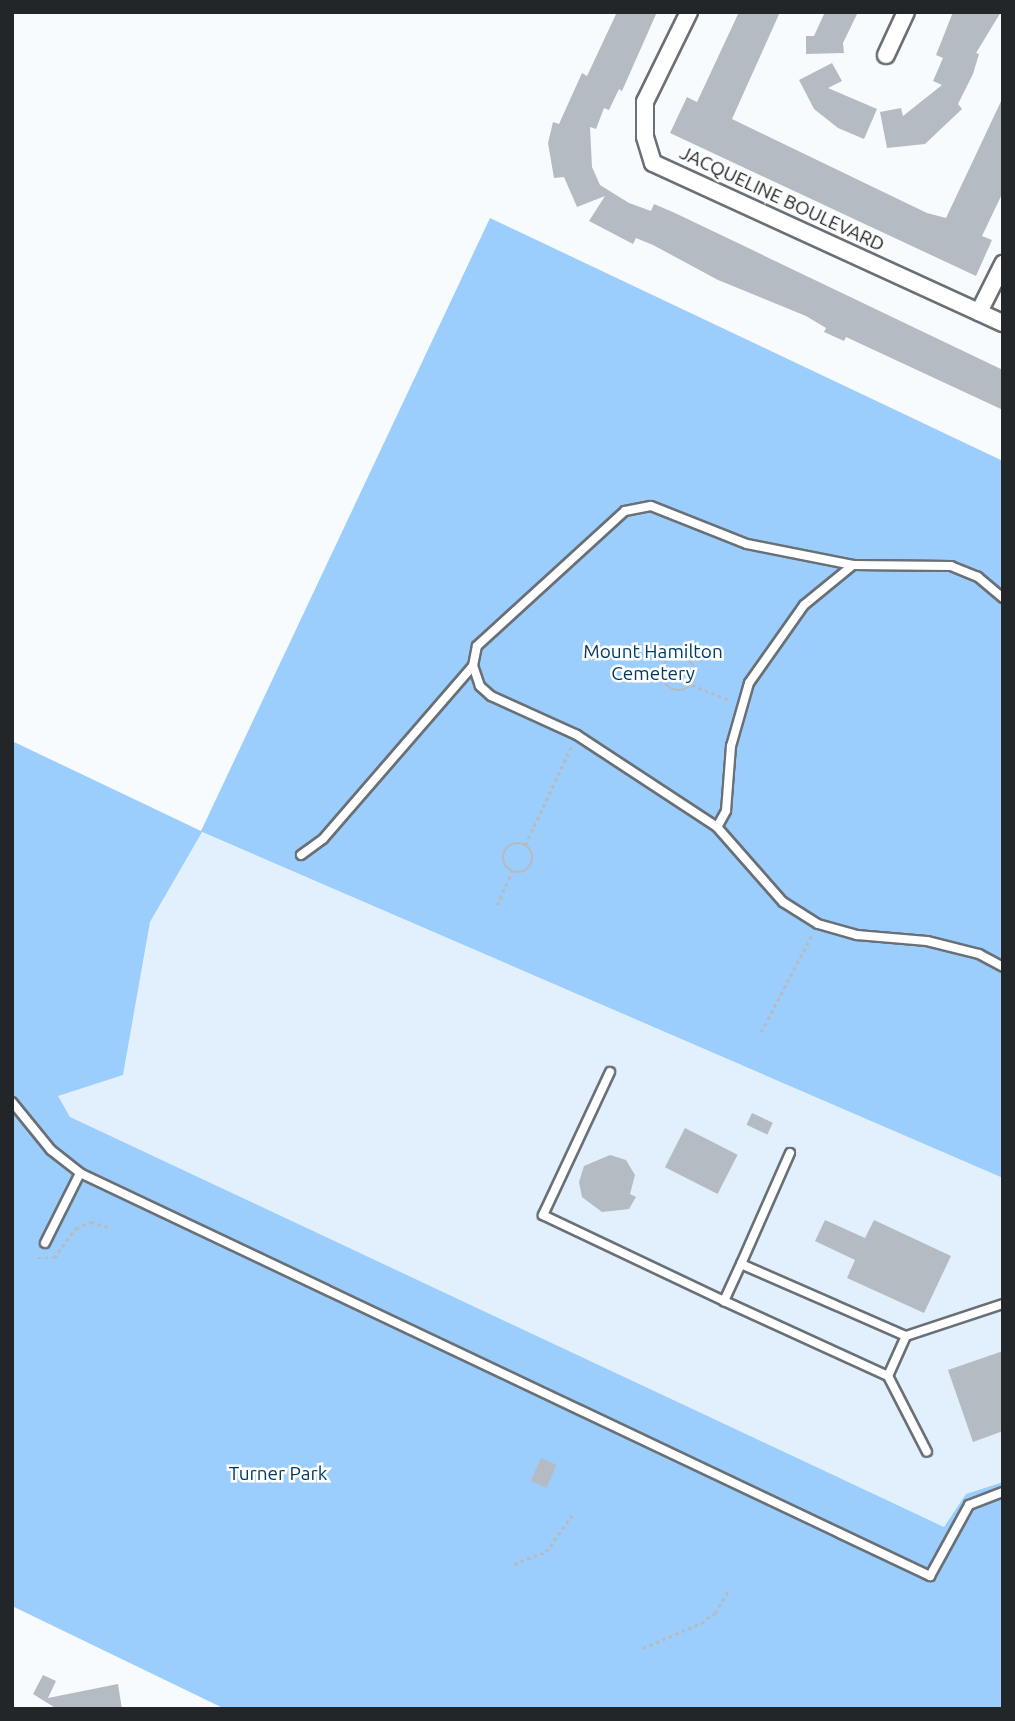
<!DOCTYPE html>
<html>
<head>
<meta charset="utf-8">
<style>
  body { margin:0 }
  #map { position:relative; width:1015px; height:1721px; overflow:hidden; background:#f8fbfe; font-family:Ubuntu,sans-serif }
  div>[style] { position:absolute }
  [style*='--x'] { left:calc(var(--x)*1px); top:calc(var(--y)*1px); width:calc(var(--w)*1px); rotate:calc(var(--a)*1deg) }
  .built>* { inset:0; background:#e2effd }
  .green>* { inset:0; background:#9bcdfd }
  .building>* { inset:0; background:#b4bbc2; transform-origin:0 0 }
  .path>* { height:2.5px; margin-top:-1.25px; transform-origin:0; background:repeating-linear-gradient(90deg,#b8bbbd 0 3.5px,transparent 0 7px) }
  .path>.ring { margin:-1.25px; padding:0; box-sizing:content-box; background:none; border:2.5px solid #b8bbbd; border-radius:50% }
  .roads { filter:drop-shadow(2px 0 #697076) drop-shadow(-2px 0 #697076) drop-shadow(0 2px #697076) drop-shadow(0 -2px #697076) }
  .service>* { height:8px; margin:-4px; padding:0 4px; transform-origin:4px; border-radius:4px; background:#fff }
  .minor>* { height:16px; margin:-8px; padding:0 8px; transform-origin:8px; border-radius:8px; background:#fff }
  span { translate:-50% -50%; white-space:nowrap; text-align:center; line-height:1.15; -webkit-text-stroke:5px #fff; paint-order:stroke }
  .street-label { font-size:19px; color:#232628 }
  .park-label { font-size:19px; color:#003c68 }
  .frame { position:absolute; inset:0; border:14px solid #232628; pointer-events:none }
</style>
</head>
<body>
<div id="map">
  <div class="built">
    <div style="clip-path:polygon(201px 832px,1003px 1178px,1003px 1482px,966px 1494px,944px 1527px,69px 1117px,58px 1096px,123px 1074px,150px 922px)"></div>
  </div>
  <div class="green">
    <div style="clip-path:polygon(490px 218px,1003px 461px,1003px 1178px,202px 832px,150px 922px,123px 1075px,58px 1096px,70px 1117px,944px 1527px,966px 1494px,1003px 1482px,1003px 1709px,225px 1709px,12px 1606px,12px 741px,201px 831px)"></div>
  </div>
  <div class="building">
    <div style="clip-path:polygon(617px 12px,657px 12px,622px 91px,619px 89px,609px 110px,604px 108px,596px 129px,590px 127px,592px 167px,600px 185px,629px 203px,651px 211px,654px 204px,675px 213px,1003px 370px,1003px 410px,846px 337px,844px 341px,824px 332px,826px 328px,806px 316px,718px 280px,653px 245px,636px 238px,633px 244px,589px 221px,605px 196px,577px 207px,564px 177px,554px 178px,548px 143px,553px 122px,559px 124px,582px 73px,587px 76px)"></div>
    <div style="clip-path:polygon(739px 12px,780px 12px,732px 119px,927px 213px,946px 218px,1003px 97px,1003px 192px,982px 236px,992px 240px,976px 276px,670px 133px,687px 97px,697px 102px)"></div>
    <div style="clip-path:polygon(825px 12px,858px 12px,843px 43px,844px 53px,806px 54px,806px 36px,814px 36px)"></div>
    <div style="clip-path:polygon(953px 12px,1001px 12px,976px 53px,979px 54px,973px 74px,958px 104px,962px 109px,925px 144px,887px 148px,880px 112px,901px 108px,903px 116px,942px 85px,933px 81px,943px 58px,936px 55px)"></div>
    <div style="clip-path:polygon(832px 63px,842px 81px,828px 88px,877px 109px,864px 139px,838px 128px,814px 109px,799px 80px)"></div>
    <div style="left:752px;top:1113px;width:23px;height:13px;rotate:25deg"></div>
    <div style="left:685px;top:1128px;width:59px;height:44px;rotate:27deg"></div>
    <div style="clip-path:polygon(610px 1155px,626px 1160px,635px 1175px,630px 1194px,636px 1197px,629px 1209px,602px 1212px,582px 1197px,579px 1182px,584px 1166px)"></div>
    <div style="clip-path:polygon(825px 1220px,865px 1238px,874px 1220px,951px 1256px,924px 1313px,847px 1278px,855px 1260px,815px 1241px)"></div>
    <div style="clip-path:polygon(1003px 1351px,1003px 1431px,973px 1442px,948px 1370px)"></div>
    <div style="left:541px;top:1458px;width:17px;height:25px;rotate:24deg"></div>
    <div style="clip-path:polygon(43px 1675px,56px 1681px,48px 1698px,118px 1684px,122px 1709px,57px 1709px,33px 1694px)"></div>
  </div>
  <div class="path">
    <div class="ring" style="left:662px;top:657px;width:31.5px;height:31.5px"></div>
    <div style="--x:692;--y:685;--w:42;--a:22.3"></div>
    <div class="ring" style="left:503px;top:843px;width:27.5px;height:27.5px"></div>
    <div style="--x:525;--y:845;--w:110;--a:-64.8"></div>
    <div style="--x:497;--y:905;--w:36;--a:-66"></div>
    <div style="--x:761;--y:1032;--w:112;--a:-62.3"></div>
    <div style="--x:38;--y:1258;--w:16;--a:0"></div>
    <div style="--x:54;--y:1258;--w:37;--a:-54"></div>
    <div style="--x:76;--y:1228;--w:16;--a:-22"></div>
    <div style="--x:91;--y:1222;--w:18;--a:16"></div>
    <div style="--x:514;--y:1564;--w:34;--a:-21"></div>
    <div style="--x:546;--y:1552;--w:45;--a:-54.9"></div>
    <div style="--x:643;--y:1648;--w:63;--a:-23.3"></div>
    <div style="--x:701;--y:1623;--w:17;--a:-36"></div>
    <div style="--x:715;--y:1613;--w:27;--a:-59"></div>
  </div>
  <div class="roads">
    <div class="service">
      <div style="--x:1003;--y:598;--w:33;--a:-140"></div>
      <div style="--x:978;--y:577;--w:29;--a:-158"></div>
      <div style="--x:951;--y:566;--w:98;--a:-179.4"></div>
      <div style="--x:853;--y:565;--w:63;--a:140.8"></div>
      <div style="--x:804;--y:605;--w:95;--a:125.2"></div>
      <div style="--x:749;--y:683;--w:66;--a:105.9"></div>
      <div style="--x:731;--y:746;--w:65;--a:94.4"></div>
      <div style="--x:726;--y:811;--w:18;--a:119"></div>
      <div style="--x:717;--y:827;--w:100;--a:48.7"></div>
      <div style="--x:783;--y:902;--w:41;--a:32.2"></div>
      <div style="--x:818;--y:924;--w:41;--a:15.8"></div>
      <div style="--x:857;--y:935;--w:70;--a:4.9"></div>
      <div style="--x:927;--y:941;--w:54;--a:14"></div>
      <div style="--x:979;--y:954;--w:27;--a:28"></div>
      <div style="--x:717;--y:827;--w:168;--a:-146.7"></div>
      <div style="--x:577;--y:735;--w:94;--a:-155.6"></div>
      <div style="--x:491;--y:696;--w:15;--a:-138"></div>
      <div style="--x:480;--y:686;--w:21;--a:-109"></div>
      <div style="--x:473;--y:666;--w:20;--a:-79"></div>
      <div style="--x:477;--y:646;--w:200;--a:-42.4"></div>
      <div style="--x:625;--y:511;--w:26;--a:-11"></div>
      <div style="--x:651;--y:506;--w:103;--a:21.6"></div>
      <div style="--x:747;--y:544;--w:108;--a:11.2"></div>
      <div style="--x:301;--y:855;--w:27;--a:-36"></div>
      <div style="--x:323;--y:839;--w:229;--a:-49.1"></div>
      <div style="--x:610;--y:1072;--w:158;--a:115.1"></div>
      <div style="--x:543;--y:1215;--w:200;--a:25.4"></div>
      <div style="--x:12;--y:1102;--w:62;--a:50.9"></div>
      <div style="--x:51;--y:1150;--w:37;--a:38"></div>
      <div style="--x:80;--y:1173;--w:941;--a:25.37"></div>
      <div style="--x:930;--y:1576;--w:81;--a:-61.2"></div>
      <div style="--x:969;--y:1505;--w:36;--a:-21"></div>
      <div style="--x:790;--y:1153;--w:121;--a:113.8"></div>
      <div style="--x:741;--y:1264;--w:180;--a:23.6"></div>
      <div style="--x:906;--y:1336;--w:102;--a:-18.3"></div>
      <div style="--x:45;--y:1243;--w:78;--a:-63.4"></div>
      <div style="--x:741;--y:1264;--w:41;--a:114.7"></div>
      <div style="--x:724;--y:1301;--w:180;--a:24.6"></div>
      <div style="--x:888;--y:1376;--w:44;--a:-65.8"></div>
      <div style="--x:888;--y:1376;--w:85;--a:62.8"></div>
    </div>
    <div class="minor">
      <div style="--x:689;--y:12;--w:100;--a:116.1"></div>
      <div style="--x:645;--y:102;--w:35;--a:90"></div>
      <div style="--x:645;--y:137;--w:27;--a:73"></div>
      <div style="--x:653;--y:163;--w:385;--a:24.6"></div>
      <div style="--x:886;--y:55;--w:47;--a:-65.1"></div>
      <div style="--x:979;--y:312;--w:54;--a:-63.4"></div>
    </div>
  </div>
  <div class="street-label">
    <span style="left:782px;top:199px;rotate:25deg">JACQUELINE BOULEVARD</span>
  </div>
  <div class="park-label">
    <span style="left:653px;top:663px">Mount Hamilton<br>Cemetery</span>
    <span style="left:278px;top:1474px">Turner Park</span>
  </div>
  <div class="frame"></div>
</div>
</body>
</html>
